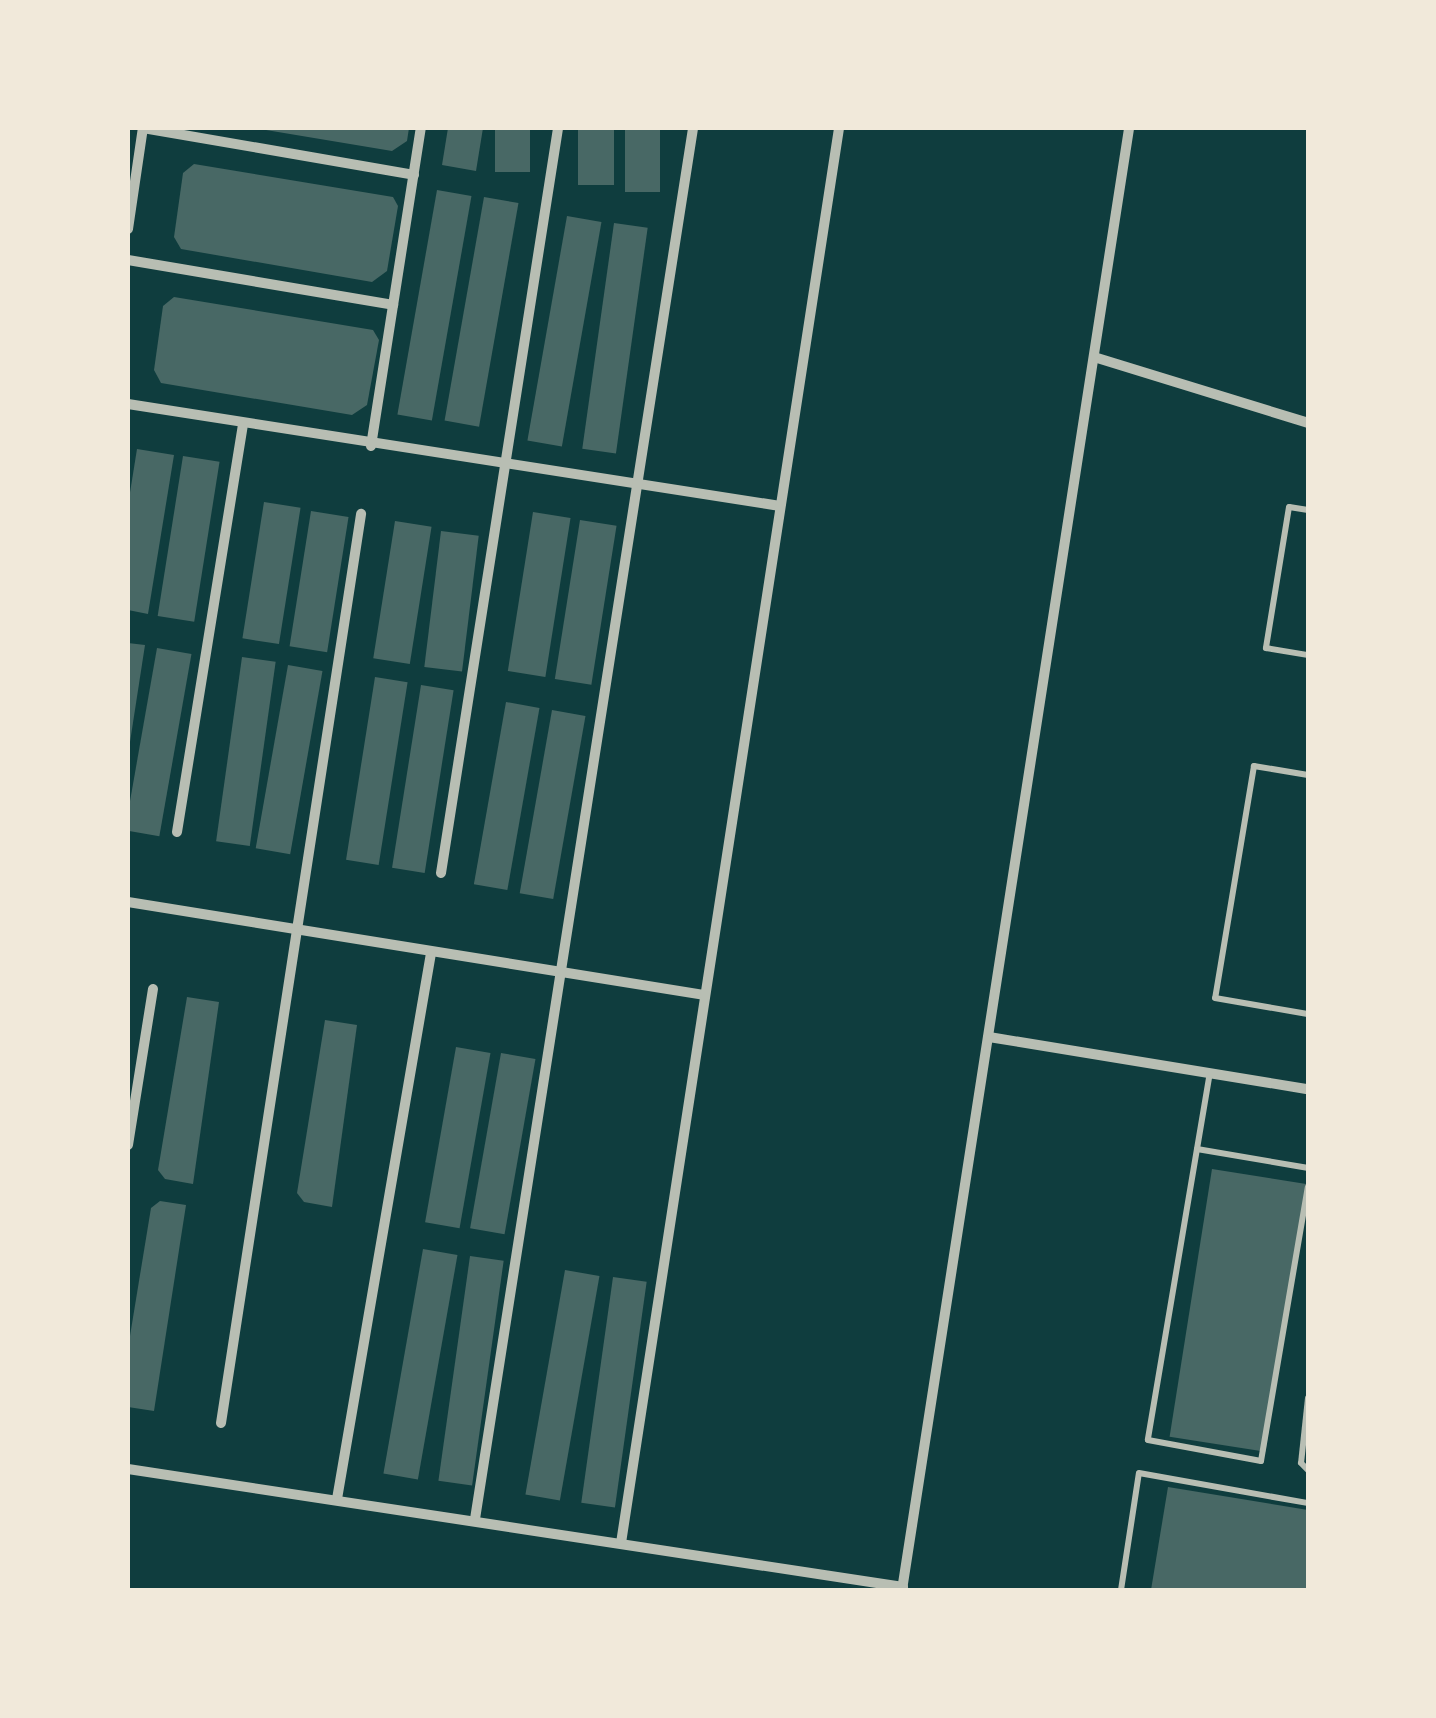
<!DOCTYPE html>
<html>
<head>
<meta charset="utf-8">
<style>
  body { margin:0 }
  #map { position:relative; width:1436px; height:1718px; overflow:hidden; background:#0f3d3e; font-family:Cabin,sans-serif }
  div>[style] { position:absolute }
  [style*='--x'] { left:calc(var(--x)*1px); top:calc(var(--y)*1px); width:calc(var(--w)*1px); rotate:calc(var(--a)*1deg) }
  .building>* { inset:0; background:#486865; transform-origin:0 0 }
  .service>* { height:6px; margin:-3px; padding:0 3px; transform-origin:3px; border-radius:3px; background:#b8beb3 }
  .minor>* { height:10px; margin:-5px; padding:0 5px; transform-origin:5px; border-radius:5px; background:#b8beb3 }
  span { translate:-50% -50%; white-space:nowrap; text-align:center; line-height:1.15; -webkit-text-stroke:8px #f1e9da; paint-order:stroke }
  .frame { position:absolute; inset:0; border:130px solid #f1e9da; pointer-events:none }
</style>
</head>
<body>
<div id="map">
  <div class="building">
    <div style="clip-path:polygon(409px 128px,407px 141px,392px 151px,266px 130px)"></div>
    <div style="clip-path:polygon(448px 128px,483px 128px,476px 171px,442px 165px)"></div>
    <div style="left:495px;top:128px;width:35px;height:44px"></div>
    <div style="left:578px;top:128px;width:36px;height:57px"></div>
    <div style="left:625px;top:128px;width:35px;height:64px"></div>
    <div style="clip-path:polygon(194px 164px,393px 197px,398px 206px,387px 271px,372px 282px,181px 249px,174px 237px,183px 173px)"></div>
    <div style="left:437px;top:190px;width:35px;height:228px;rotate:10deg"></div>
    <div style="left:484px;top:197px;width:35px;height:227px;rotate:10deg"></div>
    <div style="left:567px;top:216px;width:35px;height:228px;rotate:10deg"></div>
    <div style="left:614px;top:223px;width:34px;height:228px;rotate:8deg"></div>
    <div style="clip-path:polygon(174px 297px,373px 330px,379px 340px,367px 405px,352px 415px,161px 383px,154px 370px,163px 306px)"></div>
    <div style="clip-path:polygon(137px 449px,174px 455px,148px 614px,128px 610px,128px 505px)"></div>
    <div style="left:183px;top:456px;width:37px;height:162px;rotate:9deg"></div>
    <div style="left:264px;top:502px;width:37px;height:138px;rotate:9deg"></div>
    <div style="left:311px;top:511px;width:38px;height:137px;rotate:9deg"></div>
    <div style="left:533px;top:512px;width:38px;height:161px;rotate:9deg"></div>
    <div style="left:580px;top:520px;width:37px;height:161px;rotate:9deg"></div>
    <div style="left:395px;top:521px;width:37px;height:139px;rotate:9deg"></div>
    <div style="left:441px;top:531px;width:38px;height:137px;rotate:7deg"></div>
    <div style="clip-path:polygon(128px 643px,145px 645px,130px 742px,128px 742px)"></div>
    <div style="left:157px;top:648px;width:35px;height:185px;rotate:10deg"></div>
    <div style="left:242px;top:657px;width:34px;height:186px;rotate:8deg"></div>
    <div style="left:288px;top:665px;width:35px;height:186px;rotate:10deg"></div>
    <div style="left:375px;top:677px;width:33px;height:185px;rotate:9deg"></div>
    <div style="left:421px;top:685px;width:33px;height:185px;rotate:9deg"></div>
    <div style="left:506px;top:702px;width:34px;height:185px;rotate:10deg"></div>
    <div style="left:552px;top:710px;width:34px;height:186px;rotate:10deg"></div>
    <div style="clip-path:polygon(187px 997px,219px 1002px,193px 1184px,165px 1179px,158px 1170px)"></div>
    <div style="clip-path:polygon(325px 1020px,357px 1025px,332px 1207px,304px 1202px,297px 1193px)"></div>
    <div style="left:456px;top:1047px;width:35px;height:178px;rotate:10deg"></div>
    <div style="left:501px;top:1053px;width:35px;height:178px;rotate:10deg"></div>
    <div style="left:1212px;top:1169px;width:97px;height:271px;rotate:9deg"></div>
    <div style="clip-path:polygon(160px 1201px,186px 1205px,154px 1411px,128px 1407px,128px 1348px,151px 1208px)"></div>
    <div style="left:423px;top:1249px;width:35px;height:228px;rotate:10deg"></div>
    <div style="left:470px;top:1256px;width:34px;height:227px;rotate:8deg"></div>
    <div style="left:565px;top:1270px;width:35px;height:228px;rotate:10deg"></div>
    <div style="left:613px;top:1277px;width:34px;height:228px;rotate:8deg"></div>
    <div style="clip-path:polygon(1168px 1487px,1308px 1510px,1308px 1590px,1151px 1590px)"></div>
  </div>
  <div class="service">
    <div style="--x:1308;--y:510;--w:19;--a:-171"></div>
    <div style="--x:1289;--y:507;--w:143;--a:99.3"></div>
    <div style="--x:1266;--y:648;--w:43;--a:9.5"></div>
    <div style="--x:1308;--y:775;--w:55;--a:-170.5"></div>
    <div style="--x:1254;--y:766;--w:235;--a:99.5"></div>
    <div style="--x:1215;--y:998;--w:94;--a:9.8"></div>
    <div style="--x:1210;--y:1072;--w:373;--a:99.6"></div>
    <div style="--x:1148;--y:1440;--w:115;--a:10.5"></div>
    <div style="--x:1261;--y:1461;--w:278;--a:-80.3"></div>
    <div style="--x:1197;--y:1149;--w:113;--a:9.7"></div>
    <div style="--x:1308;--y:1398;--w:65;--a:96.1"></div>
    <div style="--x:1301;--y:1463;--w:10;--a:45"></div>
    <div style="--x:1121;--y:1590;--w:118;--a:-81.3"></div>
    <div style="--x:1139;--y:1473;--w:172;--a:10.1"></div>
  </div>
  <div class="minor">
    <div style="--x:143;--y:128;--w:275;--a:9.8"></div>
    <div style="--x:128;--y:229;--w:102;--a:-81.6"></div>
    <div style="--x:128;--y:260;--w:269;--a:9.6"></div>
    <div style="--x:1094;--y:357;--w:224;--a:17.1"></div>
    <div style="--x:128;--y:404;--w:660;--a:8.89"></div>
    <div style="--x:371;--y:446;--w:322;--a:-81.1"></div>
    <div style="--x:177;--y:832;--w:413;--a:-80.8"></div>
    <div style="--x:441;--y:873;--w:754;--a:-81.07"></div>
    <div style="--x:128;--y:902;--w:583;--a:9.17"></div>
    <div style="--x:989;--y:1037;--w:323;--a:9.3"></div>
    <div style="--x:128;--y:1145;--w:158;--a:-80.9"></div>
    <div style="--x:221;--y:1423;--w:920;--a:-81.24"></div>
    <div style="--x:128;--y:1469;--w:784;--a:8.66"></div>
    <div style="--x:337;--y:1499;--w:554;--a:-80.23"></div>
    <div style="--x:475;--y:1519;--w:1408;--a:-81.09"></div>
    <div style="--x:621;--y:1543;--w:1432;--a:-81.24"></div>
    <div style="--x:902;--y:1590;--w:1480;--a:-81.17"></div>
  </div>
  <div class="frame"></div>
</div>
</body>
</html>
